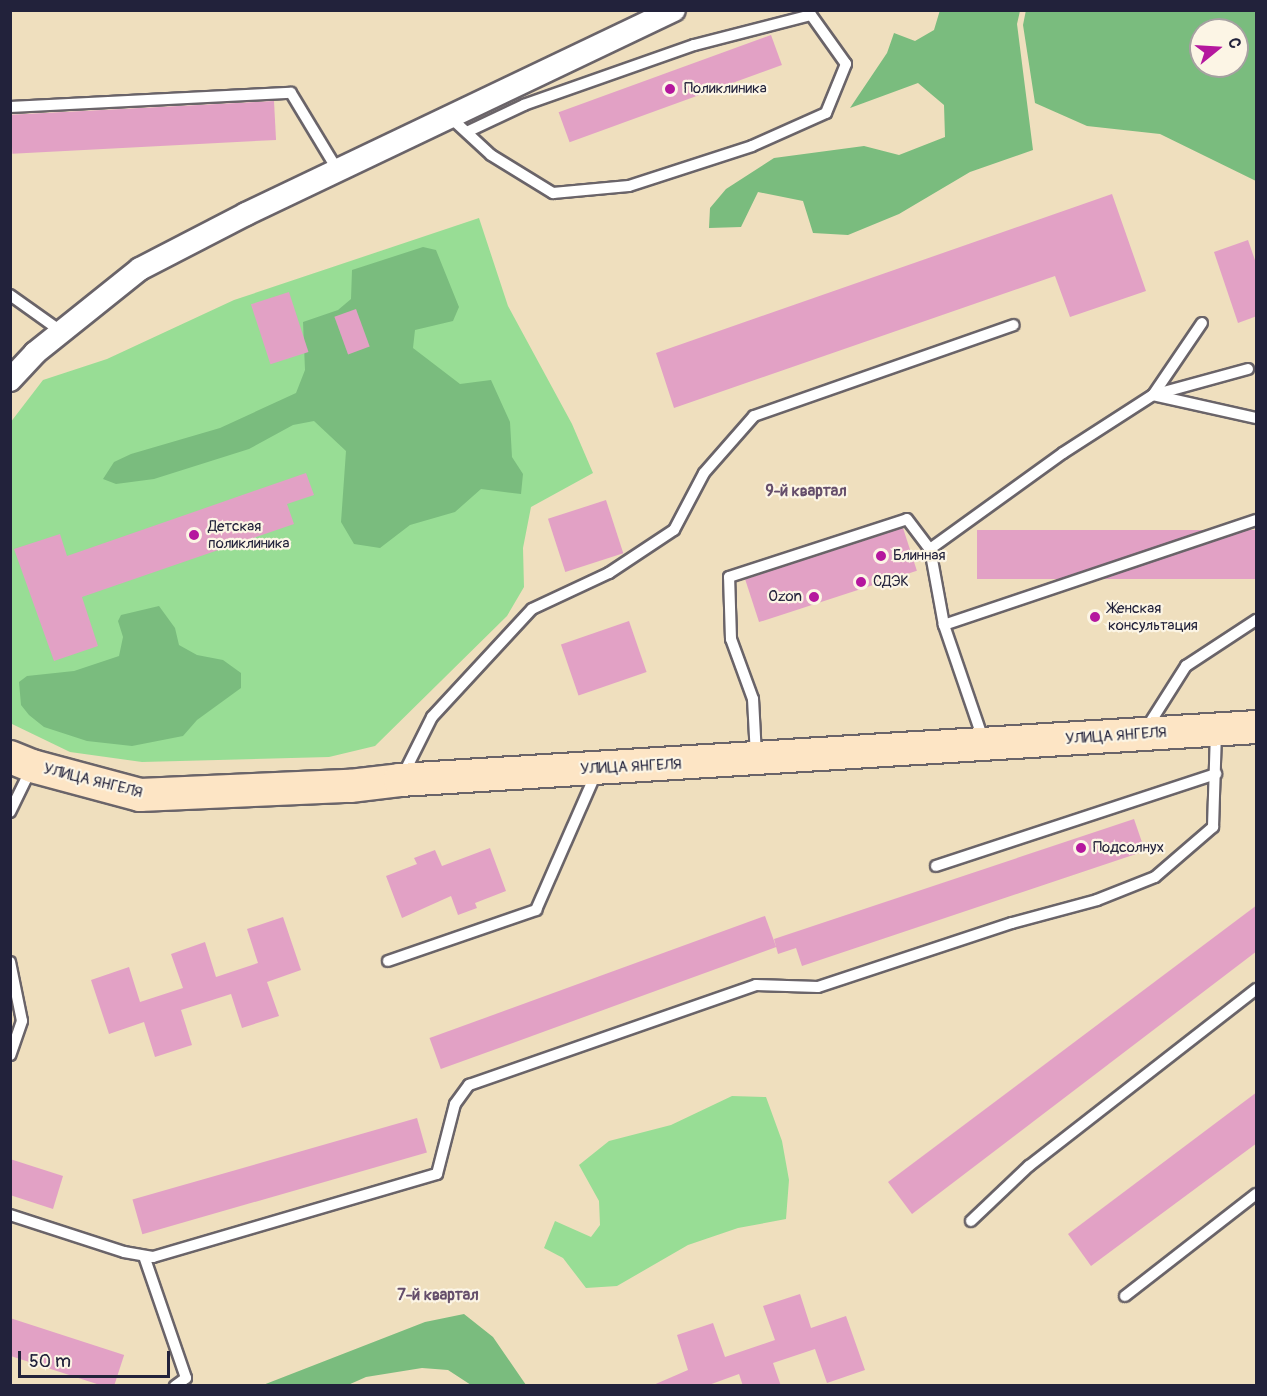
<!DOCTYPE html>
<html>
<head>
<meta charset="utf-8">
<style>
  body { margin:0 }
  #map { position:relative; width:1267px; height:1396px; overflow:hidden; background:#efdfbe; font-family:Pangolin,sans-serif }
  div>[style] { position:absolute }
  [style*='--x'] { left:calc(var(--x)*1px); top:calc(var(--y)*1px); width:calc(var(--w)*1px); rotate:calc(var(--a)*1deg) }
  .green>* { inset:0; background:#98dd95 }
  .forest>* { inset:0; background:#7abc7e }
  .building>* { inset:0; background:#e2a1c5; transform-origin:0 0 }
  .roads { filter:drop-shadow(2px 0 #6a6469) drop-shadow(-2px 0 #6a6469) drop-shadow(0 2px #6a6469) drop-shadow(0 -2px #6a6469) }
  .lane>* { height:10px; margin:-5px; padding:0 5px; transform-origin:5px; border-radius:5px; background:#fff }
  .street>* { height:22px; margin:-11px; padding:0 11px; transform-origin:11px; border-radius:11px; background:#fff }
  .secondary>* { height:32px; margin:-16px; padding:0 16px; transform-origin:16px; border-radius:16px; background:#fde5c5 }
  .dots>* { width:16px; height:16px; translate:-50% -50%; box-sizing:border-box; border:3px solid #fcf5e5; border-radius:50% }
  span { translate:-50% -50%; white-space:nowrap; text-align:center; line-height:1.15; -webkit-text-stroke:4.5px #fcf5e5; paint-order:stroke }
  .poi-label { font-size:15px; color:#22223b }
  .left { translate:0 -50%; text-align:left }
  .right { translate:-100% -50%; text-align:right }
  .street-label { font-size:15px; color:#22223b }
  .neighbourhood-label { font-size:16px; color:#654e6b; font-weight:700 }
  .frame { position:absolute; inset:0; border:12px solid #22223b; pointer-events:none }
  .north { position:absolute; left:1189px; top:18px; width:60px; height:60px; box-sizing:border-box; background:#fcf5e5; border:2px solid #a5a1a1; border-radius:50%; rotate:72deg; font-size:16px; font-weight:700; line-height:24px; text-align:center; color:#22223b }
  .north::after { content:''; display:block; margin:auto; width:21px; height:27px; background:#b5179e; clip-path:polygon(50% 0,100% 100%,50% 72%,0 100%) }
  .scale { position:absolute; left:18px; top:1351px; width:152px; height:27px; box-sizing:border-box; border:3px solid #22223b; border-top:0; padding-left:8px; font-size:18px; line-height:21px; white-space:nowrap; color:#22223b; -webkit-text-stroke:4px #fcf5e5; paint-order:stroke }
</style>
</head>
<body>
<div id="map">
  <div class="green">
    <div style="clip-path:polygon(479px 218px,508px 306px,572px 424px,593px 473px,531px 507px,523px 548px,524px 587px,507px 616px,375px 746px,329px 757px,142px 762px,70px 752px,12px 724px,10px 423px,43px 380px,107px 359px,234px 300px)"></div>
    <div style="clip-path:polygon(732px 1096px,766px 1097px,782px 1141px,789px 1180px,786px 1219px,738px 1228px,688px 1245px,617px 1286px,586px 1288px,563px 1258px,544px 1248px,555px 1221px,591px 1237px,600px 1225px,599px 1201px,579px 1165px,609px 1141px,671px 1125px)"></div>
  </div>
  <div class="forest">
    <div style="clip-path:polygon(940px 10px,1020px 11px,1017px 24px,1033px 150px,970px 172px,899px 214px,848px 235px,813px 233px,803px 201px,758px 192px,741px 227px,709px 228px,710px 208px,726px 189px,774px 158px,864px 146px,899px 155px,945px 137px,944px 105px,918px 83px,850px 108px,887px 53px,894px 33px,915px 41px,934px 30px)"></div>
    <div style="clip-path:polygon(evenodd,1026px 10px,1256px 11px,1256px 181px,1160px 134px,1087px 126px,1035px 103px,1023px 25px,1026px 10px,1201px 30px,1237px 30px,1237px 66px,1201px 66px,1201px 30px)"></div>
    <div style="clip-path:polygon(423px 247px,436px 250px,459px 307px,453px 321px,415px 330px,413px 348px,460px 384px,491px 380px,510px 422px,512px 457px,523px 474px,521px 494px,481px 489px,455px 512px,410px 525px,380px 548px,354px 544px,341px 522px,346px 451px,314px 421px,293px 425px,249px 449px,154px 479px,116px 484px,103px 479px,114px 462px,131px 454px,220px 428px,296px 393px,305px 370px,303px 322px,338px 310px,351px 299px,352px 270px)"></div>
    <div style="clip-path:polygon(159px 606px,175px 628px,179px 645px,197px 655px,223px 660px,241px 673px,241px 688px,197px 720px,183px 736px,132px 746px,87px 741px,44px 727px,29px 715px,21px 705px,19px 682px,27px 676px,74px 671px,119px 656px,123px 637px,118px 621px,121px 615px)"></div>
    <div style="clip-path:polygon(464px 1314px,493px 1337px,526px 1385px,471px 1385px,448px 1370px,422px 1368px,366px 1377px,348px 1385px,263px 1385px,425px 1322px)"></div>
  </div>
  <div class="building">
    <div style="left:771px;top:35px;width:32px;height:226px;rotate:70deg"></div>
    <div style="left:274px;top:101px;width:39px;height:264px;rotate:87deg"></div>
    <div style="clip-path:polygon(1112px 194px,1146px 291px,1070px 317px,1055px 276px,674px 408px,656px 353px)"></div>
    <div style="clip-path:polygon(1248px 240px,1257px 266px,1257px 316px,1238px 323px,1214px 252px)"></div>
    <div style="left:289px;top:292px;width:63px;height:40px;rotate:72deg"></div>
    <div style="left:356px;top:309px;width:40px;height:23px;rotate:70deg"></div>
    <div style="clip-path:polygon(306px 473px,314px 495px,287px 504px,294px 524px,82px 597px,98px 646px,54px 661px,14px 549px,60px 534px,67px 556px)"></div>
    <div style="left:606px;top:500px;width:56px;height:61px;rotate:72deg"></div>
    <div style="left:903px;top:528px;width:45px;height:166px;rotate:72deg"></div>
    <div style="left:1257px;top:530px;width:49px;height:280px;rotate:90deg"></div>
    <div style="left:629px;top:621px;width:54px;height:72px;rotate:71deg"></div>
    <div style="clip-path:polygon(1134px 819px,1145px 851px,802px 966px,796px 948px,778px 954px,774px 939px)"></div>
    <div style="clip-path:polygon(490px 848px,506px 891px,475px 903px,477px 908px,458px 915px,451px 896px,402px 918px,386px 876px,417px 864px,414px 858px,435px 850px,442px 866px)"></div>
    <div style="clip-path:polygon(1257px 905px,1257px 951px,912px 1214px,888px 1182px)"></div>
    <div style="left:765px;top:916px;width:33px;height:357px;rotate:70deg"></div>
    <div style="clip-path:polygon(283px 917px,301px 970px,267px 982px,279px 1016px,242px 1028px,231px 994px,181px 1010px,192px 1045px,155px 1057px,144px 1022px,109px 1034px,91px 980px,129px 967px,140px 1002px,183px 988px,171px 954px,205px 942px,216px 977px,258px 963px,247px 929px)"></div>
    <div style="clip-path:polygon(1257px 1092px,1257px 1143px,1091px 1266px,1068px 1234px)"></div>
    <div style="left:417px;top:1118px;width:36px;height:296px;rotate:74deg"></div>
    <div style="clip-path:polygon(10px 1159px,63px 1176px,53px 1209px,10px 1195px)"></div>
    <div style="clip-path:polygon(800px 1294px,811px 1328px,846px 1316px,865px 1370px,827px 1383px,815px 1349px,773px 1363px,781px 1386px,743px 1386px,739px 1374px,706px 1386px,651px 1386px,688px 1370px,677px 1335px,713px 1323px,725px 1357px,775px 1340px,763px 1306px)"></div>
    <div style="left:10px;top:1318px;width:120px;height:36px;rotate:18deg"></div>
  </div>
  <div class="roads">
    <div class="lane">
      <div style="--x:10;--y:107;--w:281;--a:-2.9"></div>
      <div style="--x:291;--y:93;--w:91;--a:58.9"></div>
      <div style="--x:451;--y:118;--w:54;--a:42.8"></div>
      <div style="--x:491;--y:155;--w:73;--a:31.5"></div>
      <div style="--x:553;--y:193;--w:76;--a:-5.3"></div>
      <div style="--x:629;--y:186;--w:129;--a:-18"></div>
      <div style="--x:752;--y:146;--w:81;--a:-24"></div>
      <div style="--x:826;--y:113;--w:53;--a:-67.8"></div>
      <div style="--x:846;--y:64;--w:60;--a:-125.5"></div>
      <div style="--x:811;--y:15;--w:121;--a:165.6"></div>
      <div style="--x:694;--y:45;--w:180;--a:160.6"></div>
      <div style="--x:524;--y:105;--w:63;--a:154.7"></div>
      <div style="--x:10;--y:295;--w:64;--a:35.4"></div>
      <div style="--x:1248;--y:369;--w:98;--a:164.7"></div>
      <div style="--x:1153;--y:395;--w:106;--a:12.6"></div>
      <div style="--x:944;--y:625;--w:77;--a:-100.4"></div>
      <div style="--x:930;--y:549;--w:164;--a:-35.8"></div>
      <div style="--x:1063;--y:453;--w:107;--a:-32.8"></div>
      <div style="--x:1153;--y:395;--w:87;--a:-55.8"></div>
      <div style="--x:1146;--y:729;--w:75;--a:-57.6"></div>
      <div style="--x:1186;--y:666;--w:84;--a:-33.3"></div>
      <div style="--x:984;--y:742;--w:124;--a:-108.9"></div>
      <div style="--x:944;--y:625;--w:329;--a:-18.6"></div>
      <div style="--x:756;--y:756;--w:57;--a:-93"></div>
      <div style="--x:753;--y:699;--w:64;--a:-110.1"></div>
      <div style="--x:731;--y:639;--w:62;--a:-91.8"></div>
      <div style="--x:729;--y:577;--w:187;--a:-18"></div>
      <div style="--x:907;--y:519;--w:38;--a:53"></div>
      <div style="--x:402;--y:777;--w:67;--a:-63.4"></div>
      <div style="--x:432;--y:717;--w:147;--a:-47.2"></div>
      <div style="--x:532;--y:609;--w:85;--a:-25.1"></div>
      <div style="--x:609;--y:573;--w:78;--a:-33.5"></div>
      <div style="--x:674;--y:530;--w:64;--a:-62.2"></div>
      <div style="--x:704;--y:473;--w:76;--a:-48.7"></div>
      <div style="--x:754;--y:416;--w:275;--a:-19.3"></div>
      <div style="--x:10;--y:812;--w:48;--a:-64"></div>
      <div style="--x:936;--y:866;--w:295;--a:-18.2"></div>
      <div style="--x:388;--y:961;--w:157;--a:-19"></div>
      <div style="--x:536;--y:910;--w:152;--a:-66.3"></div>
      <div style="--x:10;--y:962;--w:60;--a:78.5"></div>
      <div style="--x:22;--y:1021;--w:36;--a:109"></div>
      <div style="--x:10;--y:1215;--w:120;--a:18"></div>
      <div style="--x:124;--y:1252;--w:29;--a:10"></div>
      <div style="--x:153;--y:1257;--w:296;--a:-16.3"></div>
      <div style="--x:437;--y:1174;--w:72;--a:-75.6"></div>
      <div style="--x:455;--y:1104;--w:24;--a:-54"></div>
      <div style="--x:469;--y:1085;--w:304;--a:-19.2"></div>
      <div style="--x:756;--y:985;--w:62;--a:1.8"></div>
      <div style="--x:818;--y:987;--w:204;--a:-18.3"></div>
      <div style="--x:1012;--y:923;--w:88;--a:-15.1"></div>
      <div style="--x:1097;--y:900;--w:62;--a:-21.6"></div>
      <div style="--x:1155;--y:877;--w:77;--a:-40.8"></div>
      <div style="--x:1213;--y:827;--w:95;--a:-88.2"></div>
      <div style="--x:971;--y:1221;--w:80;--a:-43.5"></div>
      <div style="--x:1029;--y:1166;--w:288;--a:-37.9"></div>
      <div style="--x:144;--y:1256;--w:129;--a:71"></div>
      <div style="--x:186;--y:1378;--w:14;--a:144"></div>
      <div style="--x:1125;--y:1296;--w:166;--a:-37.9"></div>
    </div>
    <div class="street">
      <div style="--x:10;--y:380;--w:37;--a:-47"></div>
      <div style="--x:35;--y:353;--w:134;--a:-38.7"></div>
      <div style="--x:140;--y:269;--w:119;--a:-27.4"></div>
      <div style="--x:246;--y:214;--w:474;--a:-25.5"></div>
    </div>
    <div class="secondary">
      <div style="--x:10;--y:757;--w:24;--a:22"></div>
      <div style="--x:32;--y:766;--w:112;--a:15"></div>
      <div style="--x:140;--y:795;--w:210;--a:-2.5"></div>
      <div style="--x:350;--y:786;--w:50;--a:-6.8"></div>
      <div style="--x:400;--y:780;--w:858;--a:-3.54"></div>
    </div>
  </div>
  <div class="dots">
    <div style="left:670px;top:89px;background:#b5179e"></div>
    <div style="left:194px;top:535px;background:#b5179e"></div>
    <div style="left:881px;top:556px;background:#b5179e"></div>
    <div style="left:861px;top:582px;background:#b5179e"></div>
    <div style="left:814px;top:597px;background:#b5179e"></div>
    <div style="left:1095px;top:617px;background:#b5179e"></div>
    <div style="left:1081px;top:848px;background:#b5179e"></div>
  </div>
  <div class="poi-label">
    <span class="left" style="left:684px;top:89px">Поликлиника</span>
    <span class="left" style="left:208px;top:535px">Детская<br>поликлиника</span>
    <span class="left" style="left:893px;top:556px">Блинная</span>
    <span class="left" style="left:873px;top:582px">СДЭК</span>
    <span class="right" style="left:802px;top:597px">Ozon</span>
    <span class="left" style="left:1108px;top:617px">Женская<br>консультация</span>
    <span class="left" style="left:1093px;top:848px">Подсолнух</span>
  </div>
  <div class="street-label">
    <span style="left:1116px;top:736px;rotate:-4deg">УЛИЦА ЯНГЕЛЯ</span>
    <span style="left:631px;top:767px;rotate:-3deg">УЛИЦА ЯНГЕЛЯ</span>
    <span style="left:93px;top:781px;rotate:14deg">УЛИЦА ЯНГЕЛЯ</span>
  </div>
  <div class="neighbourhood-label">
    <span style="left:806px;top:491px">9-й квартал</span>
    <span style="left:438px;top:1295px">7-й квартал</span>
  </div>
  <div class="frame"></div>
  <div class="north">С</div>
  <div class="scale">50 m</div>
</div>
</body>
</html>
